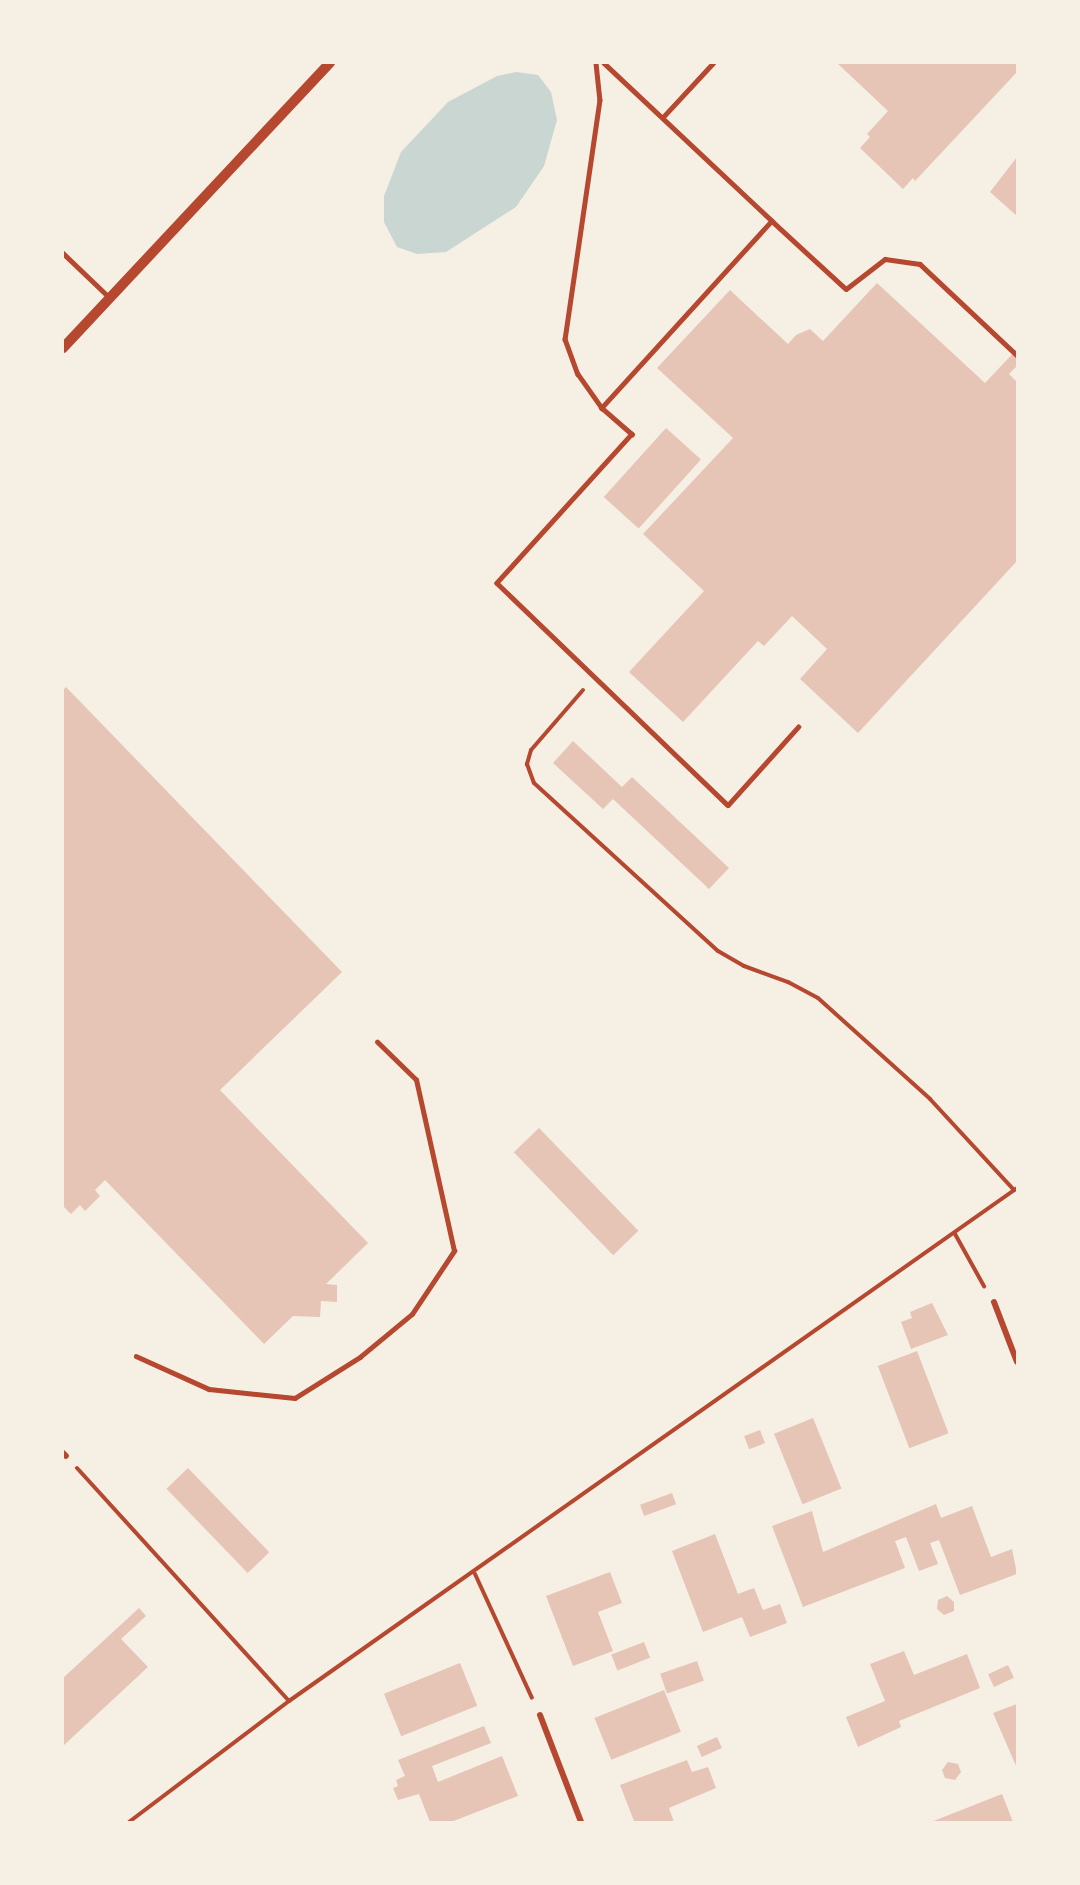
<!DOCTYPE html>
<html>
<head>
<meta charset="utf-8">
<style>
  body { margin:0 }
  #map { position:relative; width:1080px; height:1885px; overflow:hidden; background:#f6efe4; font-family:"Asap Condensed",sans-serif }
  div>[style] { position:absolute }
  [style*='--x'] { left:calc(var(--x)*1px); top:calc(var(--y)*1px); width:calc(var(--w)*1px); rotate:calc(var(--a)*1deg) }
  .water>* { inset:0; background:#c9d6d2 }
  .building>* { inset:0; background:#e6c5b7; transform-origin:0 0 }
  .path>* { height:4px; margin:-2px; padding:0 2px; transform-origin:2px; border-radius:2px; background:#b5482f }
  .service>* { height:4.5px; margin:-2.25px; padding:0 2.25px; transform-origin:2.25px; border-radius:2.25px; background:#b5482f }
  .minor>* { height:6px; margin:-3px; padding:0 3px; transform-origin:3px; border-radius:3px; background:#b5482f }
  .tertiary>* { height:10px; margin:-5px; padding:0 5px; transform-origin:5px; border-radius:5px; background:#b5482f }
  span { translate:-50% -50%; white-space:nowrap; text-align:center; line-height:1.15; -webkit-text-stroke:6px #f6efe4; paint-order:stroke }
  .frame { position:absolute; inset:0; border:64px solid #f6efe4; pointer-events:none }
</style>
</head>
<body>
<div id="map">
  <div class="water">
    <div style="clip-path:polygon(516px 72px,538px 75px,551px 92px,557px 120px,544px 166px,516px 207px,446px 252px,417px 254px,397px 247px,384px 222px,384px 196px,401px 152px,448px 102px,497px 76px)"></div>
  </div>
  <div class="building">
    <div style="clip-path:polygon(837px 63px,1017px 63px,1017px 72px,915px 181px,913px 178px,903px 189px,860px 148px,870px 137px,867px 134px,888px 111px)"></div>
    <div style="clip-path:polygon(1017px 157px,1017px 216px,990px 192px)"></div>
    <div style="clip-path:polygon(877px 283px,985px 383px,1017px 349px,1017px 366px,1009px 374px,1017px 382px,1017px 561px,858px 733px,800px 679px,827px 649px,792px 616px,764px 646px,758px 641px,683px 722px,629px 672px,704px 591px,643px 534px,733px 438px,657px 368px,730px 290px,788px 344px,796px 335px,810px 329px,823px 341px)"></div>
    <div style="left:666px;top:428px;width:47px;height:93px;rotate:42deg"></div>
    <div style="clip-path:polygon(66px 687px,342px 972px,220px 1090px,368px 1243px,326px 1284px,337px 1285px,337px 1302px,321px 1301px,320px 1317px,293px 1316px,264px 1344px,105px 1180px,95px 1190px,100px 1196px,85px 1211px,80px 1205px,71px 1214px,63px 1206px,63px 690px)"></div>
    <div style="clip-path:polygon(573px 741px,622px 787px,632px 777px,729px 868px,709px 889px,613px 799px,603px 809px,553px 763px)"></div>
    <div style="left:539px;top:1128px;width:143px;height:35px;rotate:46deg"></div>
    <div style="clip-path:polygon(932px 1303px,948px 1335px,911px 1349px,901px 1322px,912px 1318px,910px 1312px)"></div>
    <div style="left:917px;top:1351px;width:88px;height:42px;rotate:69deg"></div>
    <div style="left:813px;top:1418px;width:76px;height:42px;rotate:68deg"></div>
    <div style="left:760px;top:1430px;width:14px;height:17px;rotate:69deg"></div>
    <div style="left:188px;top:1468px;width:117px;height:30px;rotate:46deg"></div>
    <div style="left:672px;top:1493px;width:12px;height:34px;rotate:70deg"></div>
    <div style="clip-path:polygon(936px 1504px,941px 1518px,972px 1506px,991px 1557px,1012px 1549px,1017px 1574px,960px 1595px,939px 1540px,930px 1543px,938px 1564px,919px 1571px,906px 1537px,895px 1541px,905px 1568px,803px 1607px,772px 1526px,812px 1511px,823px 1552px)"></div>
    <div style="clip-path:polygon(715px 1534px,738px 1594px,754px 1588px,763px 1610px,780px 1604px,787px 1623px,750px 1637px,742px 1617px,703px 1632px,672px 1551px)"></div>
    <div style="clip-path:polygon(610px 1572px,622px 1603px,598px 1612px,613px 1651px,573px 1666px,546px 1596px)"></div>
    <div style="clip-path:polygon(947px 1596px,954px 1602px,954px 1611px,944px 1615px,937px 1609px,938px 1600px)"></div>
    <div style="clip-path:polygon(139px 1608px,146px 1616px,121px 1639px,148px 1667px,63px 1746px,63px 1678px)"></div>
    <div style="left:644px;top:1642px;width:17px;height:35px;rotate:69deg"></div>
    <div style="clip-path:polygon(904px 1651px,914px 1675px,967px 1654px,980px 1688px,899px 1721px,901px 1727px,858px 1747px,846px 1717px,885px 1701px,870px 1664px)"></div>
    <div style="left:697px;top:1661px;width:21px;height:39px;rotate:71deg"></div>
    <div style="left:460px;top:1663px;width:46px;height:82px;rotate:68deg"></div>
    <div style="left:1008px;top:1665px;width:14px;height:22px;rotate:65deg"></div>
    <div style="left:664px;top:1690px;width:45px;height:75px;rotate:68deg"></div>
    <div style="clip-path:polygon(1017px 1704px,1017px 1768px,993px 1713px)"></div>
    <div style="clip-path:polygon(484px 1726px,491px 1743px,432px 1766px,438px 1782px,502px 1756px,518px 1796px,451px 1822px,430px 1822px,419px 1794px,398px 1800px,393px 1788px,398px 1786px,396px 1780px,405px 1776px,398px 1760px)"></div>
    <div style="left:717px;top:1737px;width:12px;height:22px;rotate:66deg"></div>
    <div style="clip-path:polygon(687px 1760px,692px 1772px,708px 1767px,716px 1788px,669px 1808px,674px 1822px,634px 1821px,620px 1785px)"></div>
    <div style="clip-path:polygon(948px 1762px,958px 1764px,961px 1772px,955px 1780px,945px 1778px,942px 1770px)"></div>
    <div style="clip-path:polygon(1002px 1794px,1013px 1822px,931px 1822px)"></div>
  </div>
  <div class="path">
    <div style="--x:583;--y:690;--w:79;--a:130.9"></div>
    <div style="--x:531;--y:750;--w:15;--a:106"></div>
    <div style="--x:527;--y:764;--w:20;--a:70"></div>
    <div style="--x:534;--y:783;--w:249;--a:42.4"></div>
    <div style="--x:718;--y:951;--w:30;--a:30"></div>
    <div style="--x:744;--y:966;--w:47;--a:20"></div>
    <div style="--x:788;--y:982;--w:34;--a:28"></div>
    <div style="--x:818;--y:998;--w:151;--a:42"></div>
    <div style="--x:930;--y:1099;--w:124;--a:47.3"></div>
    <div style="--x:955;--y:1234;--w:60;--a:60.9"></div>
    <div style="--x:77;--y:1468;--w:315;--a:47.7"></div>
    <div style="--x:475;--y:1574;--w:136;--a:65.3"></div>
    <div style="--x:129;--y:1822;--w:201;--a:-37.1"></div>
    <div style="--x:289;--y:1701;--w:891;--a:-35.17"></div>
  </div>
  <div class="service">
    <div style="--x:596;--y:63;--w:37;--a:84"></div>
    <div style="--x:600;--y:100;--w:242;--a:98.3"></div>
    <div style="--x:565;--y:339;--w:37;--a:70"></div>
    <div style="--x:578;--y:374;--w:42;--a:54.8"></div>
    <div style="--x:604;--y:63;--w:231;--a:43.2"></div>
    <div style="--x:772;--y:221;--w:253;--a:132.3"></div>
    <div style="--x:602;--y:408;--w:40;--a:41"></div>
    <div style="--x:632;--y:434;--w:201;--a:132.2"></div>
    <div style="--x:497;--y:583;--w:320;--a:43.9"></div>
    <div style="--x:728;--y:805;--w:105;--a:-48.1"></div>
    <div style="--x:664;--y:116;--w:72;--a:-47.2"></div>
    <div style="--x:772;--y:221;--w:100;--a:42.6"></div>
    <div style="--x:846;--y:289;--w:49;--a:-37.6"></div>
    <div style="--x:885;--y:259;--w:35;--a:8"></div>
    <div style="--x:920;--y:264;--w:133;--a:43.2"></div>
    <div style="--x:63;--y:253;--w:64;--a:43.7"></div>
    <div style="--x:136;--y:1356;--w:80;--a:24.3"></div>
    <div style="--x:209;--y:1389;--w:86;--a:6"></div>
    <div style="--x:295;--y:1398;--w:77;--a:-32.2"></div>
    <div style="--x:360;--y:1357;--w:67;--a:-39.6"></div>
    <div style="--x:412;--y:1314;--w:76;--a:-56.3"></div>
    <div style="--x:454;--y:1251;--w:175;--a:-102.5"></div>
    <div style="--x:416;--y:1080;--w:54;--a:-135.7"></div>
  </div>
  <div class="minor">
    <div style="--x:994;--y:1302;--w:64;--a:69"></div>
    <div style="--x:63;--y:1453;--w:4;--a:45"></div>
    <div style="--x:540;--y:1715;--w:115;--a:69"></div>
  </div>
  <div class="tertiary">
    <div style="--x:63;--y:348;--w:391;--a:-46.9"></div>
  </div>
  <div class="frame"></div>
</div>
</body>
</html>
